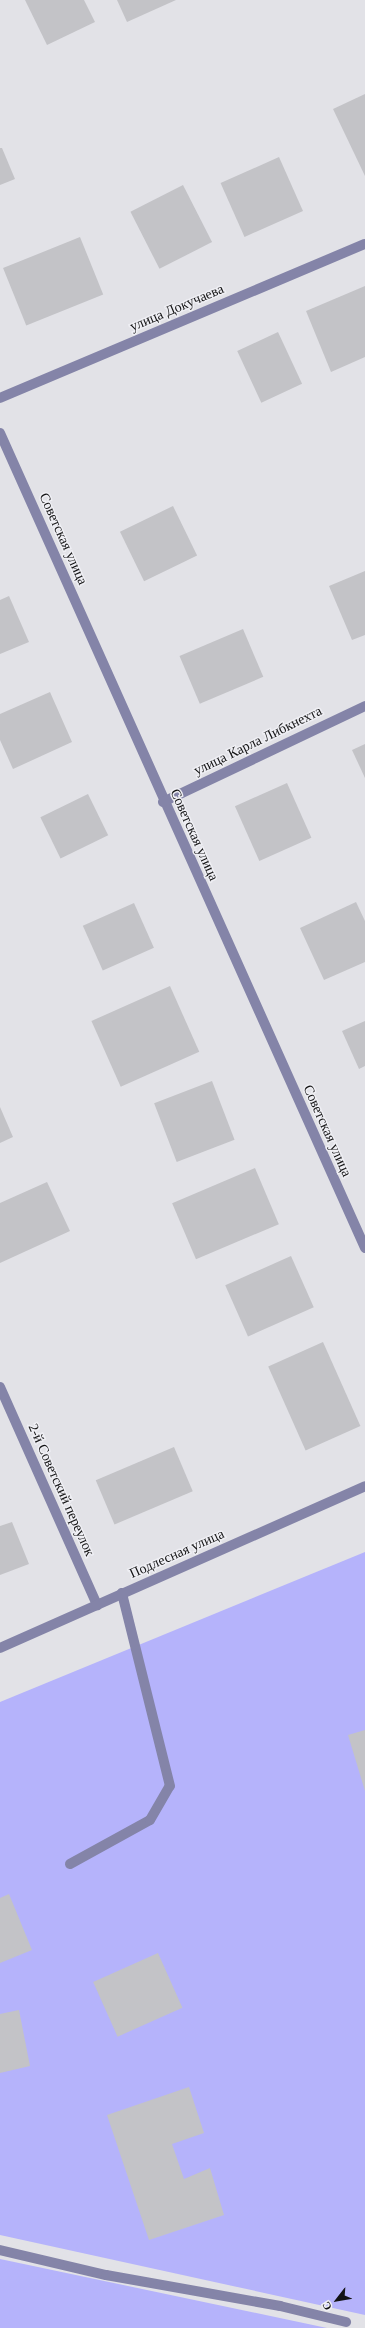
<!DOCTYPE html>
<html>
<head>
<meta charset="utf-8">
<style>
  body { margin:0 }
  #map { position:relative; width:365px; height:2328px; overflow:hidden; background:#e2e2e7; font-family:Georgia,serif }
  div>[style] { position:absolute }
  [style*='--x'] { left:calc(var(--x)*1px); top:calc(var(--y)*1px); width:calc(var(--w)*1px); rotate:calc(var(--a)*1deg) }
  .green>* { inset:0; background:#b5b3fb }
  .building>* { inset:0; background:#c3c3c7; transform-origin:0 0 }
  .lane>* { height:10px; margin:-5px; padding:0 5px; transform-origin:5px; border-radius:5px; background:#8484a8 }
  .street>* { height:10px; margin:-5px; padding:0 5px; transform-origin:5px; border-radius:5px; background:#8484a8 }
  span { translate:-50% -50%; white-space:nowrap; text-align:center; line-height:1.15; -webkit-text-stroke:3px #efeff4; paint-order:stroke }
  .street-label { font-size:14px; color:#131314 }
  .north { position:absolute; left:317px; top:2280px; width:40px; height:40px; -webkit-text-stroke:3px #efeff4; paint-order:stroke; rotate:239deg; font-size:11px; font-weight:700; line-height:16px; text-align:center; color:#131314 }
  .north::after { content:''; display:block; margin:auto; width:14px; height:18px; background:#131314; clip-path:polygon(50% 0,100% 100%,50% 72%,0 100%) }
</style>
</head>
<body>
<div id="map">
  <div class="green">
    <div style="clip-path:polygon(365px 1552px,365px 2315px,0 2235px,0 1702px)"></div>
    <div style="clip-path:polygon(0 2259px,327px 2328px,0 2328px)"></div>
  </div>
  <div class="building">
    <div style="clip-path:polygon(25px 0,84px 0,95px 22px,47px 45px)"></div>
    <div style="clip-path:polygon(117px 0,176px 0,127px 22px)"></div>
    <div style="clip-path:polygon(365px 94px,365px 176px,333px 109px)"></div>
    <div style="clip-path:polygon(0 148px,2px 148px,15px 179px,0 185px)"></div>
    <div style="left:279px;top:157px;width:59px;height:64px;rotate:66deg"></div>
    <div style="left:183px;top:185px;width:64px;height:59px;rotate:63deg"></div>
    <div style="left:80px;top:237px;width:62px;height:83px;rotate:68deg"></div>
    <div style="clip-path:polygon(365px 286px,365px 357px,331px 372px,306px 311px)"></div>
    <div style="left:278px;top:332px;width:57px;height:45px;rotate:65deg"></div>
    <div style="left:173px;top:506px;width:55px;height:59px;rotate:64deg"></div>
    <div style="clip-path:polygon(365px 571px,365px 635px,352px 640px,329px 586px)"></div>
    <div style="clip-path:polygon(9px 596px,29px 642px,0 654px,0 600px)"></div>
    <div style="left:243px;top:629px;width:52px;height:69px;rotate:67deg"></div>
    <div style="clip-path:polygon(50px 692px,72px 742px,13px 769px,0 740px,0 714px)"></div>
    <div style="clip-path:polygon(365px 744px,365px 778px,352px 750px)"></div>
    <div style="left:287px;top:783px;width:60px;height:57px;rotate:66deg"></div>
    <div style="left:88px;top:794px;width:46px;height:53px;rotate:64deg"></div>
    <div style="clip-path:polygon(356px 902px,365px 921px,365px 962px,324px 980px,300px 928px)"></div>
    <div style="left:134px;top:903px;width:49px;height:56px;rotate:66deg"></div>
    <div style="left:170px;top:986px;width:72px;height:86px;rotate:66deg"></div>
    <div style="clip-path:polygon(365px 1021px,365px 1066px,359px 1069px,342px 1031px)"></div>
    <div style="left:212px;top:1081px;width:63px;height:62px;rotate:69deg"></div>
    <div style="clip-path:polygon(0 1107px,13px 1137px,0 1143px)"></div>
    <div style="left:255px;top:1168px;width:61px;height:90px;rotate:67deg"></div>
    <div style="clip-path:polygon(47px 1182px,70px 1231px,0 1263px,0 1203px)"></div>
    <div style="left:291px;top:1256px;width:56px;height:72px;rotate:66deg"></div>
    <div style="left:323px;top:1342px;width:92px;height:60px;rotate:66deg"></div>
    <div style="left:174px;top:1447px;width:48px;height:85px;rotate:67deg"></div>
    <div style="clip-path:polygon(12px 1522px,29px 1564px,0 1575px,0 1526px)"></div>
    <div style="clip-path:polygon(365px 1730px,365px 1791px,348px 1735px)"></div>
    <div style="clip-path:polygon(9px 1894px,32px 1950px,0 1963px,0 1898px)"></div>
    <div style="left:158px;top:1953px;width:60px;height:71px;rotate:66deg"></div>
    <div style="clip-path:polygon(19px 2010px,30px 2066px,0 2073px,0 2014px)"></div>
    <div style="clip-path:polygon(189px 2087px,204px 2133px,172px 2144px,184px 2179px,210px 2168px,224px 2215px,149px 2240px,107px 2115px)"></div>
  </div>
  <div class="lane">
    <div style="--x:70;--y:1864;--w:91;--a:-28.8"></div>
    <div style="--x:150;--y:1820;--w:39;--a:-60"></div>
    <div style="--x:170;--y:1786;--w:199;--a:-104"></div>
    <div style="--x:0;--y:2250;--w:109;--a:13.3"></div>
    <div style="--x:106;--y:2275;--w:177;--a:10.1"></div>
    <div style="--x:280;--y:2306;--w:68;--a:13.6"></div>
  </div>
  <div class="street">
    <div style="--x:0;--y:398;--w:396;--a:-22.9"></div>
    <div style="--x:0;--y:433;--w:893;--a:65.87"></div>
    <div style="--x:163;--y:802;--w:224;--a:-25.4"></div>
    <div style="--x:0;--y:1387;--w:239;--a:66"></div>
    <div style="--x:0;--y:1648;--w:399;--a:-23.9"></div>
  </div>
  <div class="street-label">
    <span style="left:177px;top:308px;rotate:-23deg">улица Докучаева</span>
    <span style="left:63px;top:539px;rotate:66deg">Советская улица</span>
    <span style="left:258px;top:741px;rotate:-26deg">улица Карла Либкнехта</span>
    <span style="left:194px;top:835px;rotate:66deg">Советская улица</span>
    <span style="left:327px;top:1131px;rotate:66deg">Советская улица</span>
    <span style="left:61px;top:1490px;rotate:66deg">2-й Советский переулок</span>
    <span style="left:177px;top:1554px;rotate:-24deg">Подлесная улица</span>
  </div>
  <div class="north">С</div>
</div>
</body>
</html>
